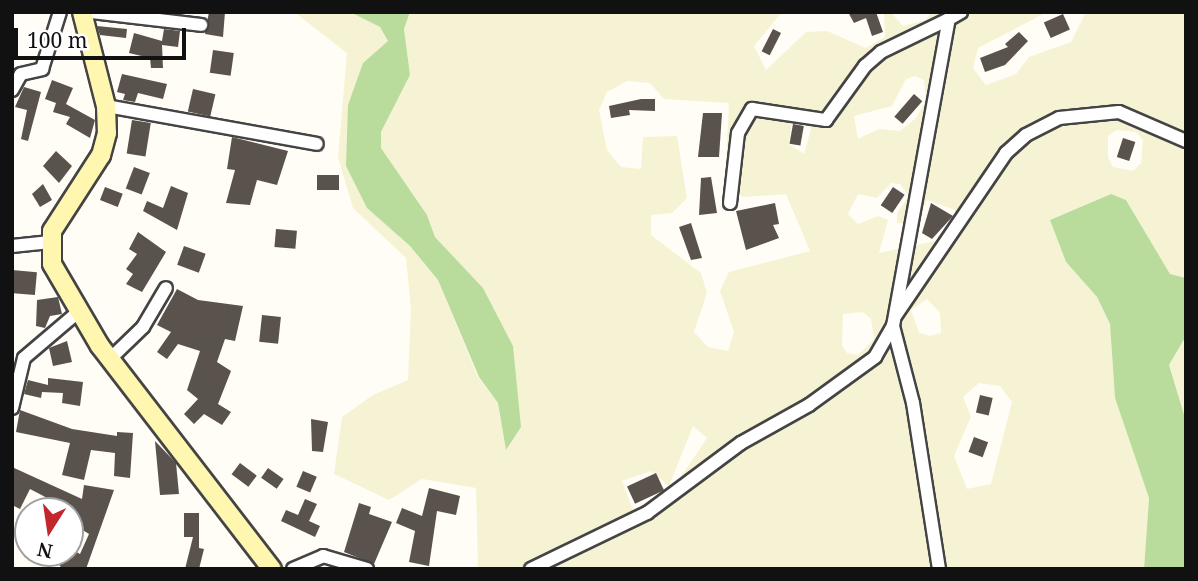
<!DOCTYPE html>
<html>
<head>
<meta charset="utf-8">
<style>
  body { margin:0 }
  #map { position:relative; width:1198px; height:581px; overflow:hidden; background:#fffdf5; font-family:"Noto Serif",serif }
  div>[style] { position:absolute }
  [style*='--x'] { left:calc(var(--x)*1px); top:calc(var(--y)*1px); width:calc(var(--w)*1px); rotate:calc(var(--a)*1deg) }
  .farmland>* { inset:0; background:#f6f3d4 }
  .forest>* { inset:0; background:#b9dc9c }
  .building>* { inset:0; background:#5a524d; transform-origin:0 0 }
  .roads { filter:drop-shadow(2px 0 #444) drop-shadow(-2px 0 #444) drop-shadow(0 2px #444) drop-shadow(0 -2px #444) }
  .street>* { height:12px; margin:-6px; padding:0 6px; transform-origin:6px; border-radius:6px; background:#fff }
  .secondary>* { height:18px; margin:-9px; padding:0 9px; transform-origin:9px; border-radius:9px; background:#fff6b0 }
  span { translate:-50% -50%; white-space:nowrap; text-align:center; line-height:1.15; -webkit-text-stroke:7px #fff; paint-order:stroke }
  .frame { position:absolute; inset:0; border:14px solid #111; pointer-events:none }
  .north { position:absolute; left:14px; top:497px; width:70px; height:70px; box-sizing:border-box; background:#fff; border:2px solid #a0a0a0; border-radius:50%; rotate:192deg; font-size:19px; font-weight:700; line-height:28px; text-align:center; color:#111 }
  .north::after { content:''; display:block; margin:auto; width:24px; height:32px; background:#c4262e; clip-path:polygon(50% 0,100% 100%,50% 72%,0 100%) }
  .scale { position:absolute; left:14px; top:28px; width:172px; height:32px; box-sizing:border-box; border:4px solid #111; border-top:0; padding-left:9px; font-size:21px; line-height:24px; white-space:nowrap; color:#111; -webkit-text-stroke:5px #fff; paint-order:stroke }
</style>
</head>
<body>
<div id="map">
  <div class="farmland">
    <div style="clip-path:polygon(evenodd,294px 12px,350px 12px,380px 27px,388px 41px,363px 63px,367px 208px,410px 246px,438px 280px,478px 377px,498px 403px,506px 449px,483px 288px,435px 237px,427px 215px,381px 148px,381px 132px,410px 75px,404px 29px,410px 12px,782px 12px,754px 46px,766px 70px,806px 32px,827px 31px,866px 48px,885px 37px,884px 14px,891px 12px,903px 26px,926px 20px,931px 12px,1047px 12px,978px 48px,973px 68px,986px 85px,1016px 74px,1029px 57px,1071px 42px,1086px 12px,1186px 12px,1186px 278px,1170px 274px,1126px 200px,1111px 194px,1050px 220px,1066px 262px,1097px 297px,1110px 324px,1115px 398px,1149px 498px,1144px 569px,478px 569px,476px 488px,422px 479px,389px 500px,334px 474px,342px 417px,373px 395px,408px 380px,411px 309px,406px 258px,353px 208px,338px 157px,347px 53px,294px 12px,915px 76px,924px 80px,926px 100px,916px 118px,900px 131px,879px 129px,858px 139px,854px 116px,892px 106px,906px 79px,915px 76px,294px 12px,627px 81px,650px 83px,664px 99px,729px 103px,725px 184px,743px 197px,786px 194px,810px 251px,729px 272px,720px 291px,734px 332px,728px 351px,708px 347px,694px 332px,707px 293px,701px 273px,651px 235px,651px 215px,672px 213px,687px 198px,677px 136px,643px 137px,641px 169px,621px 167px,607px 150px,599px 110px,607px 92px,627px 81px,294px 12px,802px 119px,811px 129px,804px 154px,789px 144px,792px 120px,802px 119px,294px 12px,1116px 130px,1136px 132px,1143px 140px,1141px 163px,1133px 171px,1113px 167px,1108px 157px,1108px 136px,1116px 130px,294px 12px,891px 183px,900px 184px,909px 196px,897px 213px,897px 223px,916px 224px,927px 200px,955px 210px,957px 215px,940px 240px,879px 253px,888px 220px,878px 216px,858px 224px,848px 214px,858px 194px,877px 198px,891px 183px,294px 12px,927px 299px,940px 313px,941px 333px,930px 336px,919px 333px,911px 310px,927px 299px,294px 12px,863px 312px,871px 319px,874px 339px,858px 355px,847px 353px,842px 346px,843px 314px,863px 312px,294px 12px,979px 383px,1000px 386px,1012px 402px,991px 484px,967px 489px,954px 456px,971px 417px,963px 397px,979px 383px,294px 12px,693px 426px,707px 438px,672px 490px,633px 510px,622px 481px,651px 471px,669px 486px,693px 426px)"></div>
    <div style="clip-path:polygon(1186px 336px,1186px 421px,1169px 365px)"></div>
  </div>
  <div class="forest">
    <div style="clip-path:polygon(350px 12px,410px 12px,404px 29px,410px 75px,381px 132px,381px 148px,427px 215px,435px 237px,483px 288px,513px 346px,521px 427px,506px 450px,498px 403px,479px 377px,438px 280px,410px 246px,367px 208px,346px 166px,348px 105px,363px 63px,388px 41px,380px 27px)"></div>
    <div style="clip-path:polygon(1111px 194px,1126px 200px,1170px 274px,1186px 278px,1186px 336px,1169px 365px,1186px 421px,1186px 569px,1144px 569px,1149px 498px,1115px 398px,1110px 324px,1097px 297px,1066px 262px,1050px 220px)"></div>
  </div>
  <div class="building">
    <div style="clip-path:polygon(209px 12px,225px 12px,223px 37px,205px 34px)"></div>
    <div style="clip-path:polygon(848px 12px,876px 12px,883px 32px,872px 36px,866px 18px,854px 23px)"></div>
    <div style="left:1063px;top:14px;width:17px;height:21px;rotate:66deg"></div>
    <div style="clip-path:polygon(97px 26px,127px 29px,126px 38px,100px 35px)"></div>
    <div style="clip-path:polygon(164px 29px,180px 31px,178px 47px,162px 45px,163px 68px,151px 68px,150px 58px,129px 53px,134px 33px,162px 41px)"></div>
    <div style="left:773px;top:29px;width:9px;height:25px;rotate:27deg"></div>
    <div style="clip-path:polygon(1019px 32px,1028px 41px,1005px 65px,985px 72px,980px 58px,1008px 47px,1005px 44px)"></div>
    <div style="left:213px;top:50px;width:21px;height:23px;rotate:8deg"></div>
    <div style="clip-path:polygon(122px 74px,167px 84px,163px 99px,138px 93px,135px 102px,123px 100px,125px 94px,117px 92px)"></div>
    <div style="clip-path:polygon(52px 80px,73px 88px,66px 104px,95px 120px,90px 138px,66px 124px,70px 117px,53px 112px,56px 103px,45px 99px)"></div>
    <div style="clip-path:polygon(24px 87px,41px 92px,28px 141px,21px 139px,27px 110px,15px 107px)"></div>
    <div style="left:193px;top:89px;width:23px;height:23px;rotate:13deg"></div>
    <div style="left:914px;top:94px;width:11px;height:30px;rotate:41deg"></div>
    <div style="clip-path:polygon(641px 99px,655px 99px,655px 111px,629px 110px,630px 115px,611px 118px,609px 106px)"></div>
    <div style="clip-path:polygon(703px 113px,722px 113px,719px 157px,698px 157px)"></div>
    <div style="left:132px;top:120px;width:19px;height:34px;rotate:9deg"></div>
    <div style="left:793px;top:124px;width:11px;height:20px;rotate:10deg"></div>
    <div style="clip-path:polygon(232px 137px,288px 151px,277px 185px,257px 180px,250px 205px,226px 203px,235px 170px,227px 169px)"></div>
    <div style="left:1123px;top:138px;width:13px;height:20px;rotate:18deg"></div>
    <div style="clip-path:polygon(56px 151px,72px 166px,59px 183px,43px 166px)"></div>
    <div style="left:134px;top:167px;width:17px;height:23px;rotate:21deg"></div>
    <div style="left:317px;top:175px;width:22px;height:15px"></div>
    <div style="clip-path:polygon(711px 177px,717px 213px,699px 215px,701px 178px)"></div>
    <div style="clip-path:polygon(43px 184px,52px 200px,40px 207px,32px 194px)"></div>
    <div style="clip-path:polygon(171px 186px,188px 193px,177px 230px,143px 211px,147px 201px,163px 208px)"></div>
    <div style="left:105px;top:187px;width:19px;height:14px;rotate:21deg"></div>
    <div style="left:893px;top:187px;width:14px;height:22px;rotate:34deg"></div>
    <div style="clip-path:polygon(775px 203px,779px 224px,773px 225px,779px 238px,746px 250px,736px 211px)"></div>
    <div style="clip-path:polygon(931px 203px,953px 216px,932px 239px,922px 233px)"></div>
    <div style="clip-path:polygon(691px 223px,702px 258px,691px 260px,679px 227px)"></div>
    <div style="left:276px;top:229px;width:21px;height:18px;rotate:5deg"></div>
    <div style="clip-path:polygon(138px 232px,166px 252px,142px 292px,126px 284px,133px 274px,126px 269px,137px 254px,129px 249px)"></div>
    <div style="left:184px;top:246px;width:23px;height:20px;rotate:20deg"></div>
    <div style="left:12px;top:270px;width:25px;height:23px;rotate:5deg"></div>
    <div style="clip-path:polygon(177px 289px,198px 300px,243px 306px,235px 341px,225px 339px,217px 362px,231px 371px,218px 404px,231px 412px,222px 425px,204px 414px,194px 424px,184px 414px,198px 399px,187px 390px,200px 351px,178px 344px,167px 359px,157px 352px,171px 332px,157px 325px)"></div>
    <div style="clip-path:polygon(58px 297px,62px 314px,50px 316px,45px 328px,36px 326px,37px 300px)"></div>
    <div style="left:262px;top:315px;width:19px;height:27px;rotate:6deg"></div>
    <div style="clip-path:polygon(67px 341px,72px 362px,53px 366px,49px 348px)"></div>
    <div style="clip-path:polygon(48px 378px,83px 382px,80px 406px,62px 403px,63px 393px,42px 392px,41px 398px,24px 394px,28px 380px,48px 385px)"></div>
    <div style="left:980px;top:395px;width:13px;height:18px;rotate:13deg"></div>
    <div style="clip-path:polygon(20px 410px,72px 429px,117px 436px,117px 432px,133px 433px,130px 478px,114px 476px,115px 453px,91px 450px,84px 480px,62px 475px,70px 443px,16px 432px)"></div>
    <div style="clip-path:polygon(311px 419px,328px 422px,323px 452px,312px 451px)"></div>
    <div style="left:974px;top:437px;width:15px;height:16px;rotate:20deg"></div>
    <div style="clip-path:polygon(155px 441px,176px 463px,179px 494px,160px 495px)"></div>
    <div style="left:240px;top:463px;width:21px;height:14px;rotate:37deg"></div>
    <div style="clip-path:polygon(12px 467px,82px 499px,84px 485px,114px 490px,86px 569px,62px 569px,57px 561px,70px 548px,80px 554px,89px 534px,70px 522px,70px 511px,51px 509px,53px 501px,30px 489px,20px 509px,12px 505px)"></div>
    <div style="left:268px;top:468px;width:19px;height:12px;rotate:35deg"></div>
    <div style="left:303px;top:471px;width:15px;height:17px;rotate:23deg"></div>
    <div style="left:656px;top:473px;width:19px;height:32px;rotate:65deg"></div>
    <div style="clip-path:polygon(429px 488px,460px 496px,456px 515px,437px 511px,429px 566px,409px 562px,415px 531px,396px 523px,402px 508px,422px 516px)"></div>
    <div style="clip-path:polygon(305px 499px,317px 504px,309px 521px,320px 526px,315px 537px,281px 521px,286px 510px,298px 515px)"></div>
    <div style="clip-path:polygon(359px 503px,371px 507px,369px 514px,392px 522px,374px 564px,344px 552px)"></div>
    <div style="clip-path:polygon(184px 513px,199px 513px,199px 548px,204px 549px,199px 569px,185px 569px,193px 537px,184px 537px)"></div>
  </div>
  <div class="roads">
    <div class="street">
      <div style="--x:91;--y:12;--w:111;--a:6.7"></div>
      <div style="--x:12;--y:90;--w:18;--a:-61"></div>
      <div style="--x:21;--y:74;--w:22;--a:-13"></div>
      <div style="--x:42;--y:69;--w:60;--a:-72.5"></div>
      <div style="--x:106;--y:106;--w:214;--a:10.2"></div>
      <div style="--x:730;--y:203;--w:70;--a:-83.5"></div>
      <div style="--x:738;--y:133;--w:28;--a:-60"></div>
      <div style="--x:752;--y:109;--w:75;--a:8.5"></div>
      <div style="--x:826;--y:120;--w:67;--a:-54.2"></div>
      <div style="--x:865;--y:66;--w:21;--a:-41"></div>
      <div style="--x:881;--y:52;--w:76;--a:-25.9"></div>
      <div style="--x:12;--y:246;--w:36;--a:-6"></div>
      <div style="--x:896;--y:315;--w:196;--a:-55.8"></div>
      <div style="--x:1006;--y:153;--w:27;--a:-42"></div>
      <div style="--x:1026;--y:135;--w:37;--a:-27"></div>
      <div style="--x:1059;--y:118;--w:60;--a:-5.7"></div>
      <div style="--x:1119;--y:112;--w:73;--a:23.4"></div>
      <div style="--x:111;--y:358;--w:45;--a:-44.1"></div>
      <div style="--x:143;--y:327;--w:45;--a:-59.5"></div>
      <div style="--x:12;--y:408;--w:51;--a:-76.5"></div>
      <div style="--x:24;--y:358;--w:71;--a:-40.4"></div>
      <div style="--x:293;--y:569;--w:33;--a:-23"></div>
      <div style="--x:323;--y:556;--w:46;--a:16.5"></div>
      <div style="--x:531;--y:569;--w:129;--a:-25.8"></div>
      <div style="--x:647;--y:513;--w:117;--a:-36.7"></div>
      <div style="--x:741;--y:443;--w:78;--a:-29.2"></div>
      <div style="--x:809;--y:405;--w:82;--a:-36"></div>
      <div style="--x:875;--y:357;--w:34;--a:-60"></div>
      <div style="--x:939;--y:569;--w:168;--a:-98.9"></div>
      <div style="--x:913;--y:403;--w:80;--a:-104.6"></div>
      <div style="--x:893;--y:326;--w:312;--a:-79.7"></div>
      <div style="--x:949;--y:19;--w:14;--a:-30"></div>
    </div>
    <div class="secondary">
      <div style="--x:82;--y:12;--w:97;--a:75.7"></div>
      <div style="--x:106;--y:106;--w:27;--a:88"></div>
      <div style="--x:107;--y:133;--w:23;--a:105"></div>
      <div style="--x:101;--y:155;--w:90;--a:122.8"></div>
      <div style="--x:52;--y:231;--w:33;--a:90"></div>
      <div style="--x:52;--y:264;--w:95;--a:59.7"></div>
      <div style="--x:100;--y:346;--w:282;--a:52.4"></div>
    </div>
  </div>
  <div class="frame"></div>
  <div class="north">N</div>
  <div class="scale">100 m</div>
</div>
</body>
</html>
